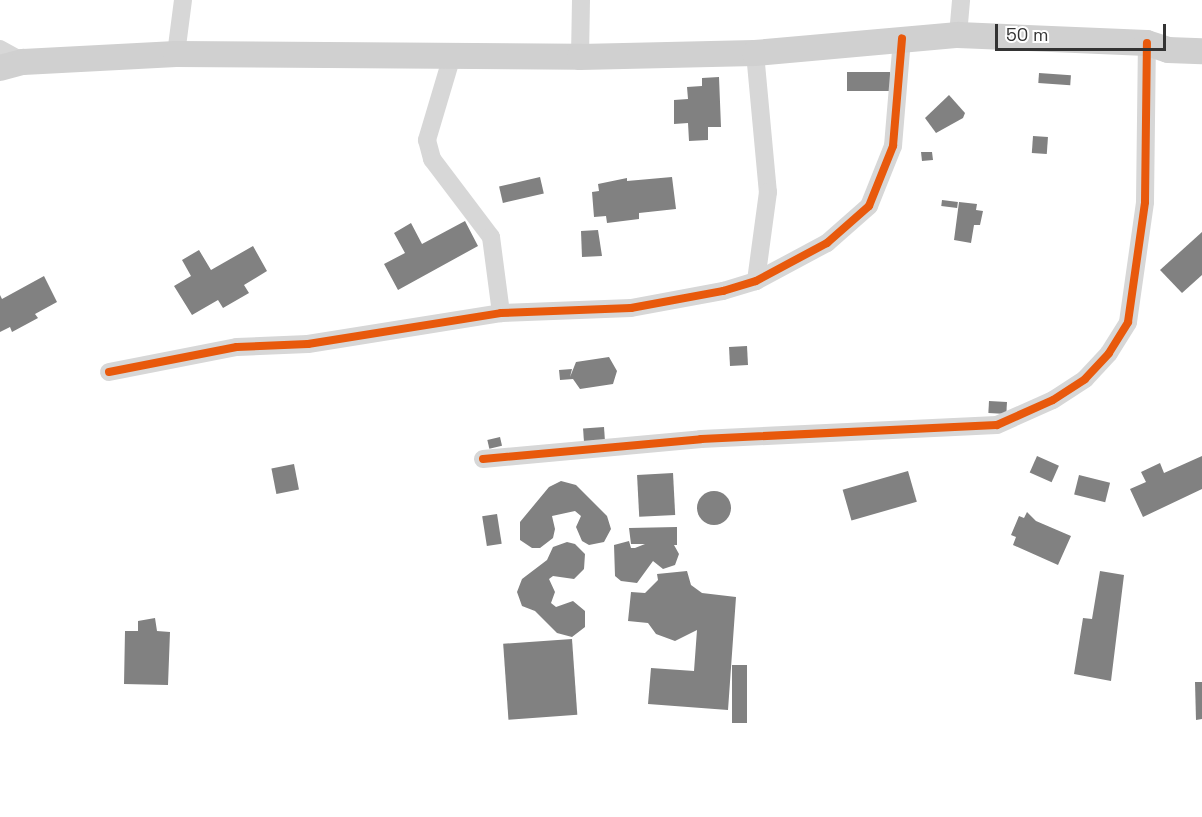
<!DOCTYPE html>
<html>
<head>
<meta charset="utf-8">
<style>
  body { margin:0 }
  #map { position:relative; width:1202px; height:817px; overflow:hidden; background:#fff; font-family:"Space Grotesk",sans-serif }
  div>[style] { position:absolute }
  [style*='--x'] { left:calc(var(--x)*1px); top:calc(var(--y)*1px); width:calc(var(--w)*1px); rotate:calc(var(--a)*1deg) }
  .building>* { inset:0; background:#818181; transform-origin:0 0 }
  .round { border-radius:50% }
  .street>* { height:18px; margin:-9px; padding:0 9px; transform-origin:9px; border-radius:9px; background:#d7d7d7 }
  .secondary>* { height:26px; margin:-13px; padding:0 13px; transform-origin:13px; border-radius:13px; background:#d0d0d0 }
  .cycleway>* { height:8px; margin:-4px; padding:0 4px; transform-origin:4px; border-radius:4px; background:#e8590c }
  span { translate:-50% -50%; white-space:nowrap; text-align:center; line-height:1.15; -webkit-text-stroke:6px #fff; paint-order:stroke }
  .scale { position:absolute; left:995px; top:24px; width:171px; height:27px; box-sizing:border-box; border:3px solid #333; border-top:0; padding-left:8px; font-size:18px; line-height:21px; white-space:nowrap; color:#333; -webkit-text-stroke:4px #fff; paint-order:stroke }
</style>
</head>
<body>
<div id="map">
  <div class="building">
    <div style="left:890px;top:72px;width:19px;height:43px;rotate:90deg"></div>
    <div style="left:1039px;top:73px;width:32px;height:10px;rotate:4deg"></div>
    <div style="clip-path:polygon(719px 77px,721px 127px,708px 127px,708px 140px,689px 141px,688px 123px,674px 124px,674px 100px,688px 99px,687px 87px,702px 86px,702px 78px)"></div>
    <div style="clip-path:polygon(949px 95px,965px 113px,963px 118px,936px 133px,925px 118px)"></div>
    <div style="left:1033px;top:136px;width:15px;height:17px;rotate:4deg"></div>
    <div style="clip-path:polygon(921px 152px,932px 152px,933px 160px,922px 161px)"></div>
    <div style="left:540px;top:177px;width:17px;height:42px;rotate:77deg"></div>
    <div style="clip-path:polygon(672px 177px,676px 209px,639px 213px,639px 219px,607px 223px,606px 216px,594px 217px,592px 192px,599px 191px,598px 184px,627px 178px,627px 181px)"></div>
    <div style="left:942px;top:200px;width:16px;height:6px;rotate:7deg"></div>
    <div style="clip-path:polygon(959px 202px,977px 204px,976px 210px,983px 211px,980px 225px,974px 225px,971px 243px,954px 240px)"></div>
    <div style="clip-path:polygon(465px 221px,478px 246px,398px 290px,384px 264px,405px 253px,394px 233px,411px 223px,422px 244px)"></div>
    <div style="clip-path:polygon(598px 230px,602px 256px,582px 257px,581px 231px)"></div>
    <div style="clip-path:polygon(1202px 232px,1202px 275px,1182px 293px,1160px 270px)"></div>
    <div style="clip-path:polygon(253px 246px,267px 271px,244px 285px,249px 293px,223px 308px,218px 300px,192px 315px,174px 286px,191px 276px,182px 260px,199px 250px,211px 270px)"></div>
    <div style="clip-path:polygon(44px 276px,57px 302px,35px 314px,38px 318px,12px 332px,10px 327px,0 332px,0 295px,2px 299px)"></div>
    <div style="left:747px;top:346px;width:19px;height:18px;rotate:87deg"></div>
    <div style="clip-path:polygon(609px 357px,617px 371px,613px 384px,580px 389px,573px 379px,560px 380px,559px 370px,572px 369px,570px 377px,576px 362px)"></div>
    <div style="left:989px;top:401px;width:18px;height:12px;rotate:3deg"></div>
    <div style="left:604px;top:427px;width:13px;height:21px;rotate:86deg"></div>
    <div style="left:500px;top:437px;width:9px;height:13px;rotate:77deg"></div>
    <div style="left:1037px;top:456px;width:24px;height:18px;rotate:24deg"></div>
    <div style="clip-path:polygon(1202px 456px,1202px 489px,1143px 517px,1130px 489px,1146px 482px,1141px 472px,1160px 463px,1164px 473px)"></div>
    <div style="left:294px;top:464px;width:26px;height:23px;rotate:79deg"></div>
    <div style="left:908px;top:471px;width:32px;height:68px;rotate:74deg"></div>
    <div style="left:673px;top:473px;width:42px;height:36px;rotate:87deg"></div>
    <div style="left:1079px;top:475px;width:32px;height:20px;rotate:14deg"></div>
    <div style="clip-path:polygon(561px 481px,576px 485px,607px 516px,611px 529px,604px 542px,589px 545px,582px 541px,576px 527px,581px 516px,575px 511px,552px 516px,555px 529px,553px 538px,540px 548px,532px 548px,520px 540px,520px 522px,549px 487px)"></div>
    <div class="round" style="left:697px;top:491px;width:34px;height:34px"></div>
    <div style="clip-path:polygon(1027px 512px,1036px 521px,1071px 536px,1058px 565px,1013px 545px,1016px 537px,1011px 535px,1019px 516px,1024px 518px)"></div>
    <div style="left:497px;top:514px;width:30px;height:15px;rotate:81deg"></div>
    <div style="clip-path:polygon(677px 527px,677px 545px,674px 545px,679px 554px,675px 565px,663px 569px,653px 561px,637px 583px,621px 581px,615px 576px,614px 545px,629px 541px,631px 548px,635px 548px,645px 544px,631px 544px,629px 528px)"></div>
    <div style="clip-path:polygon(567px 542px,575px 544px,585px 554px,584px 569px,574px 579px,553px 576px,549px 579px,555px 592px,551px 603px,556px 607px,573px 601px,585px 611px,585px 627px,572px 637px,557px 633px,535px 611px,522px 606px,517px 592px,522px 579px,547px 560px,553px 547px)"></div>
    <div style="clip-path:polygon(687px 571px,691px 585px,702px 593px,736px 597px,728px 710px,648px 704px,651px 668px,694px 671px,697px 630px,675px 641px,656px 634px,648px 623px,628px 621px,631px 592px,645px 593px,658px 580px,657px 574px)"></div>
    <div style="clip-path:polygon(1100px 571px,1124px 575px,1111px 681px,1074px 674px,1083px 618px,1092px 619px)"></div>
    <div style="clip-path:polygon(155px 618px,157px 631px,170px 632px,168px 685px,124px 684px,125px 631px,138px 631px,138px 621px)"></div>
    <div style="left:572px;top:639px;width:76px;height:69px;rotate:86deg"></div>
    <div style="left:732px;top:665px;width:15px;height:58px"></div>
    <div style="clip-path:polygon(1195px 682px,1202px 682px,1202px 719px,1196px 720px)"></div>
  </div>
  <div class="street">
    <div style="--x:958;--y:35;--w:35;--a:-85"></div>
    <div style="--x:0;--y:49;--w:26;--a:29"></div>
    <div style="--x:755;--y:53;--w:140;--a:84.7"></div>
    <div style="--x:768;--y:192;--w:90;--a:97.7"></div>
    <div style="--x:176;--y:54;--w:54;--a:-82.6"></div>
    <div style="--x:452;--y:56;--w:88;--a:106.6"></div>
    <div style="--x:427;--y:140;--w:20;--a:75"></div>
    <div style="--x:432;--y:159;--w:98;--a:52.9"></div>
    <div style="--x:491;--y:237;--w:77;--a:82.5"></div>
    <div style="--x:580;--y:57;--w:57;--a:-89"></div>
    <div style="--x:109;--y:372;--w:130;--a:-11.1"></div>
    <div style="--x:237;--y:347;--w:71;--a:-2.4"></div>
    <div style="--x:308;--y:344;--w:195;--a:-9.1"></div>
    <div style="--x:501;--y:313;--w:130;--a:-2.2"></div>
    <div style="--x:631;--y:308;--w:94;--a:-10.5"></div>
    <div style="--x:723;--y:291;--w:34;--a:-17"></div>
    <div style="--x:756;--y:281;--w:81;--a:-28.2"></div>
    <div style="--x:827;--y:243;--w:56;--a:-41.4"></div>
    <div style="--x:869;--y:206;--w:65;--a:-68.2"></div>
    <div style="--x:893;--y:146;--w:108;--a:-85.2"></div>
    <div style="--x:483;--y:459;--w:219;--a:-5.2"></div>
    <div style="--x:701;--y:439;--w:296;--a:-2.7"></div>
    <div style="--x:997;--y:425;--w:61;--a:-24.1"></div>
    <div style="--x:1053;--y:400;--w:38;--a:-33"></div>
    <div style="--x:1085;--y:379;--w:35;--a:-47"></div>
    <div style="--x:1109;--y:353;--w:36;--a:-58"></div>
    <div style="--x:1128;--y:322;--w:121;--a:-81.9"></div>
    <div style="--x:1145;--y:202;--w:159;--a:-89.3"></div>
  </div>
  <div class="secondary">
    <div style="--x:0;--y:68;--w:24;--a:-15"></div>
    <div style="--x:23;--y:62;--w:153;--a:-3"></div>
    <div style="--x:176;--y:54;--w:404;--a:0.4"></div>
    <div style="--x:580;--y:57;--w:175;--a:-1.3"></div>
    <div style="--x:755;--y:53;--w:204;--a:-5.1"></div>
    <div style="--x:958;--y:35;--w:189;--a:2.4"></div>
    <div style="--x:1147;--y:43;--w:22;--a:18"></div>
    <div style="--x:1168;--y:50;--w:34;--a:2"></div>
  </div>
  <div class="cycleway">
    <div style="--x:109;--y:372;--w:130;--a:-11.1"></div>
    <div style="--x:237;--y:347;--w:71;--a:-2.4"></div>
    <div style="--x:308;--y:344;--w:195;--a:-9.1"></div>
    <div style="--x:501;--y:313;--w:130;--a:-2.2"></div>
    <div style="--x:631;--y:308;--w:94;--a:-10.5"></div>
    <div style="--x:723;--y:291;--w:34;--a:-17"></div>
    <div style="--x:756;--y:281;--w:81;--a:-28.2"></div>
    <div style="--x:827;--y:243;--w:56;--a:-41.4"></div>
    <div style="--x:869;--y:206;--w:65;--a:-68.2"></div>
    <div style="--x:893;--y:146;--w:108;--a:-85.2"></div>
    <div style="--x:483;--y:459;--w:219;--a:-5.2"></div>
    <div style="--x:701;--y:439;--w:296;--a:-2.7"></div>
    <div style="--x:997;--y:425;--w:61;--a:-24.1"></div>
    <div style="--x:1053;--y:400;--w:38;--a:-33"></div>
    <div style="--x:1085;--y:379;--w:35;--a:-47"></div>
    <div style="--x:1109;--y:353;--w:36;--a:-58"></div>
    <div style="--x:1128;--y:322;--w:121;--a:-81.9"></div>
    <div style="--x:1145;--y:202;--w:159;--a:-89.3"></div>
  </div>
  <div class="scale">50 m</div>
</div>
</body>
</html>
